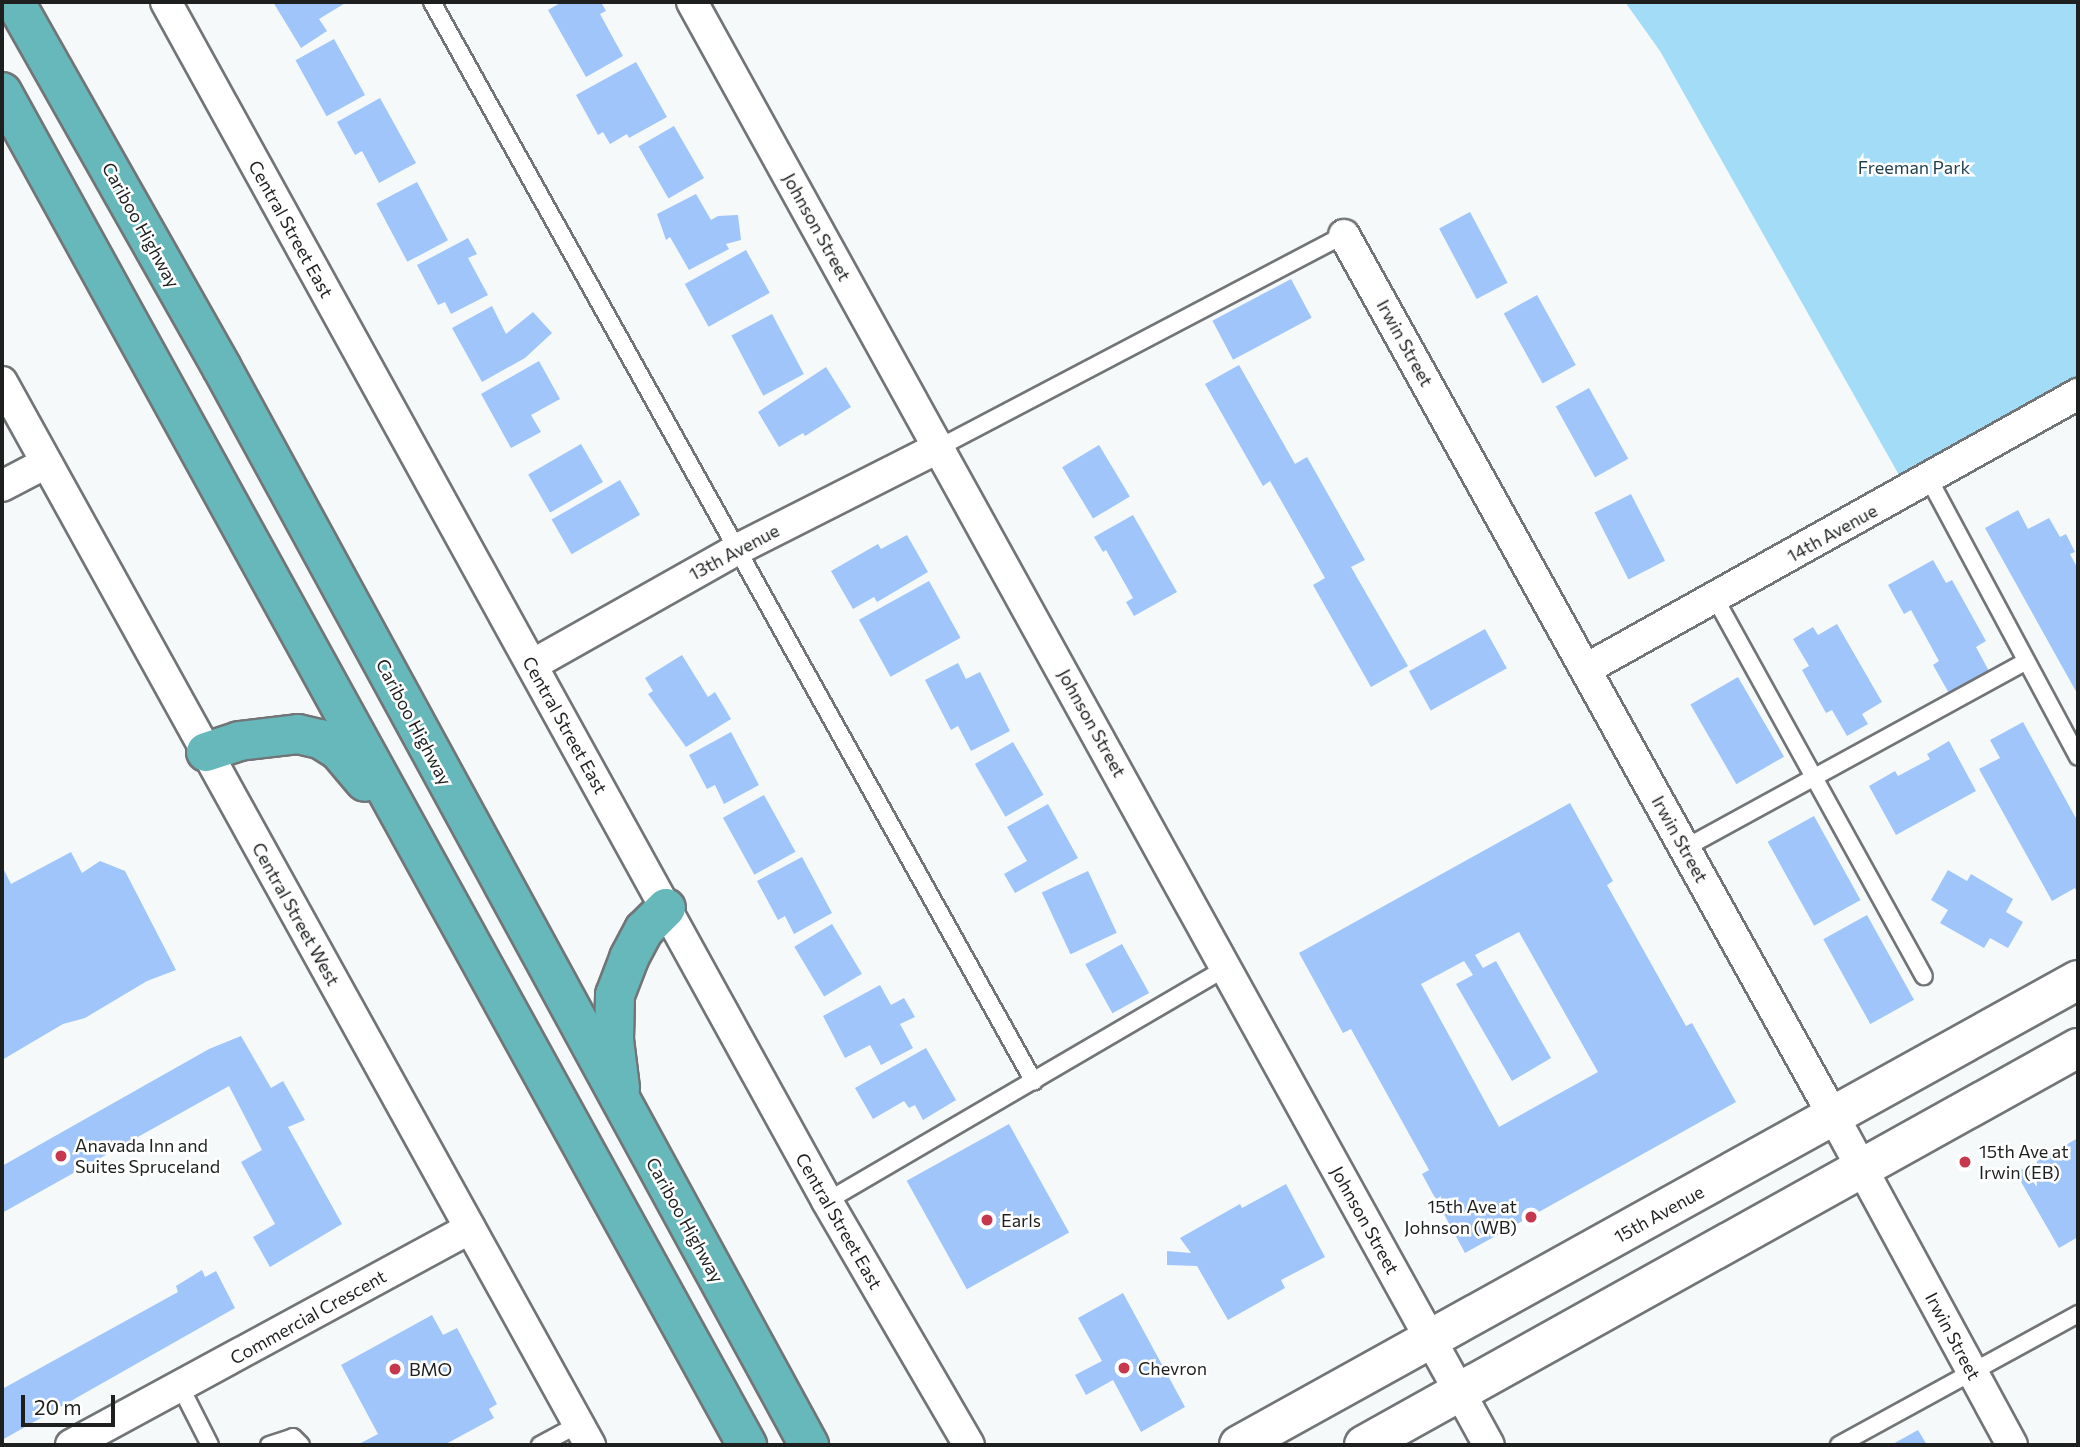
<!DOCTYPE html>
<html>
<head>
<meta charset="utf-8">
<style>
  body { margin:0 }
  #map { position:relative; width:2080px; height:1447px; overflow:hidden; background:#f5f9fa; font-family:Commissioner,sans-serif }
  div>[style] { position:absolute }
  [style*='--x'] { left:calc(var(--x)*1px); top:calc(var(--y)*1px); width:calc(var(--w)*1px); rotate:calc(var(--a)*1deg) }
  .green>* { inset:0; background:#a2dcf7 }
  .building>* { inset:0; background:#9fc5fb; transform-origin:0 0 }
  .roads { filter:drop-shadow(2px 0 #727577) drop-shadow(-2px 0 #727577) drop-shadow(0 2px #727577) drop-shadow(0 -2px #727577) }
  .service>* { height:16px; margin:-8px; padding:0 8px; transform-origin:8px; border-radius:8px; background:#fff }
  .minor>* { height:30px; margin:-15px; padding:0 15px; transform-origin:15px; border-radius:15px; background:#fff }
  .secondary>* { height:38px; margin:-19px; padding:0 19px; transform-origin:19px; border-radius:19px; background:#fff }
  .trunk>* { height:38px; margin:-19px; padding:0 19px; transform-origin:19px; border-radius:19px; background:#66b8bb }
  .dots>* { width:19px; height:19px; translate:-50% -50%; box-sizing:border-box; border:4px solid #fff; border-radius:50% }
  span { translate:-50% -50%; white-space:nowrap; text-align:center; line-height:1.15; -webkit-text-stroke:5px #fff; paint-order:stroke }
  .park-label { font-size:18px; color:#1d3f4e }
  .street-label { font-size:18px; color:#1e2020 }
  .poi-label { font-size:18px; color:#1e2020 }
  .left { translate:0 -50%; text-align:left }
  .right { translate:-100% -50%; text-align:right }
  .frame { position:absolute; inset:0; border:4px solid #1e2020; pointer-events:none }
  .scale { position:absolute; left:21px; top:1395px; width:94px; height:32px; box-sizing:border-box; border:4px solid #1e2020; border-top:0; padding-left:9px; font-size:21px; line-height:24px; white-space:nowrap; color:#1e2020; -webkit-text-stroke:5px #fff; paint-order:stroke }
</style>
</head>
<body>
<div id="map">
  <div class="green">
    <div style="clip-path:polygon(1625px 2px,2078px 2px,2078px 394px,1908px 491px,1660px 51px)"></div>
  </div>
  <div class="building">
    <div style="clip-path:polygon(273px 2px,347px 2px,319px 19px,327px 31px,301px 48px)"></div>
    <div style="clip-path:polygon(562px 2px,601px 2px,606px 11px,600px 14px,623px 56px,586px 77px,548px 10px)"></div>
    <div style="left:334px;top:39px;width:64px;height:44px;rotate:61deg"></div>
    <div style="clip-path:polygon(636px 62px,667px 117px,629px 138px,627px 134px,610px 144px,603px 132px,598px 135px,576px 95px)"></div>
    <div style="clip-path:polygon(380px 98px,416px 163px,379px 183px,362px 151px,355px 155px,337px 122px)"></div>
    <div style="left:674px;top:126px;width:60px;height:41px;rotate:60deg"></div>
    <div style="left:417px;top:182px;width:66px;height:46px;rotate:62deg"></div>
    <div style="clip-path:polygon(696px 194px,711px 220px,718px 216px,738px 215px,741px 240px,726px 244px,729px 249px,689px 270px,670px 237px,666px 240px,657px 214px)"></div>
    <div style="left:1470px;top:212px;width:80px;height:35px;rotate:62deg"></div>
    <div style="clip-path:polygon(468px 238px,477px 254px,468px 258px,488px 295px,451px 314px,445px 302px,438px 305px,417px 265px)"></div>
    <div style="left:746px;top:250px;width:49px;height:70px;rotate:61deg"></div>
    <div style="left:1291px;top:279px;width:44px;height:89px;rotate:62deg"></div>
    <div style="left:1537px;top:295px;width:80px;height:38px;rotate:61deg"></div>
    <div style="clip-path:polygon(492px 306px,506px 334px,533px 312px,552px 333px,525px 358px,482px 382px,452px 328px)"></div>
    <div style="left:772px;top:314px;width:68px;height:46px;rotate:62deg"></div>
    <div style="clip-path:polygon(539px 361px,560px 399px,531px 415px,541px 432px,511px 448px,481px 394px)"></div>
    <div style="clip-path:polygon(1239px 365px,1295px 464px,1307px 457px,1365px 560px,1351px 567px,1408px 666px,1371px 687px,1313px 585px,1325px 578px,1270px 481px,1263px 486px,1205px 384px)"></div>
    <div style="clip-path:polygon(826px 367px,851px 407px,805px 436px,803px 433px,779px 447px,758px 412px)"></div>
    <div style="left:1589px;top:388px;width:81px;height:38px;rotate:61deg"></div>
    <div style="left:581px;top:444px;width:44px;height:61px;rotate:60deg"></div>
    <div style="left:1099px;top:445px;width:60px;height:43px;rotate:59deg"></div>
    <div style="left:620px;top:480px;width:40px;height:79px;rotate:60deg"></div>
    <div style="left:1631px;top:494px;width:75px;height:41px;rotate:63deg"></div>
    <div style="clip-path:polygon(2018px 510px,2028px 529px,2049px 518px,2060px 537px,2066px 534px,2075px 552px,2070px 554px,2078px 569px,2078px 695px,1985px 528px)"></div>
    <div style="clip-path:polygon(1133px 515px,1177px 592px,1134px 616px,1126px 602px,1133px 598px,1106px 550px,1103px 552px,1094px 537px)"></div>
    <div style="clip-path:polygon(907px 535px,928px 572px,877px 602px,874px 597px,853px 609px,831px 571px,878px 544px,881px 549px)"></div>
    <div style="clip-path:polygon(1933px 560px,1946px 583px,1952px 580px,1986px 641px,1976px 647px,1990px 673px,1950px 695px,1933px 665px,1939px 661px,1911px 610px,1904px 614px,1888px 585px)"></div>
    <div style="left:929px;top:581px;width:65px;height:80px;rotate:61deg"></div>
    <div style="clip-path:polygon(1837px 624px,1882px 702px,1862px 714px,1868px 724px,1847px 736px,1832px 710px,1826px 713px,1802px 670px,1809px 666px,1793px 639px,1813px 627px,1818px 635px)"></div>
    <div style="left:1485px;top:629px;width:45px;height:87px;rotate:61deg"></div>
    <div style="clip-path:polygon(682px 655px,708px 697px,715px 692px,731px 719px,686px 747px,648px 694px,653px 691px,645px 678px)"></div>
    <div style="clip-path:polygon(958px 663px,966px 679px,980px 672px,1010px 731px,971px 751px,958px 726px,951px 730px,925px 680px)"></div>
    <div style="left:1738px;top:677px;width:92px;height:55px;rotate:60deg"></div>
    <div style="clip-path:polygon(2023px 722px,2078px 822px,2078px 895px,2075px 888px,2052px 901px,1979px 769px,2000px 758px,1990px 740px)"></div>
    <div style="clip-path:polygon(731px 732px,759px 785px,724px 804px,715px 785px,707px 789px,689px 755px)"></div>
    <div style="clip-path:polygon(1949px 741px,1976px 791px,1896px 835px,1869px 786px,1895px 771px,1898px 776px,1930px 759px,1927px 754px)"></div>
    <div style="left:1013px;top:742px;width:61px;height:44px;rotate:60deg"></div>
    <div style="left:764px;top:795px;width:65px;height:47px;rotate:61deg"></div>
    <div style="clip-path:polygon(evenodd,1570px 803px,1613px 881px,1607px 885px,1686px 1026px,1692px 1023px,1736px 1102px,1465px 1253px,1422px 1174px,1429px 1170px,1351px 1029px,1343px 1033px,1299px 953px,1570px 803px,1519px 932px,1598px 1072px,1499px 1127px,1421px 984px,1464px 961px,1473px 975px,1456px 984px,1512px 1081px,1551px 1058px,1496px 961px,1483px 968px,1475px 955px,1519px 932px)"></div>
    <div style="clip-path:polygon(1048px 804px,1078px 858px,1015px 893px,1004px 874px,1027px 861px,1007px 827px)"></div>
    <div style="left:1814px;top:816px;width:96px;height:53px;rotate:61deg"></div>
    <div style="clip-path:polygon(71px 852px,82px 873px,100px 861px,125px 871px,176px 970px,147px 981px,85px 1018px,63px 1024px,2px 1060px,2px 866px,11px 884px)"></div>
    <div style="clip-path:polygon(802px 857px,832px 913px,794px 934px,785px 916px,778px 920px,757px 881px)"></div>
    <div style="clip-path:polygon(1948px 870px,1967px 881px,1971px 874px,2013px 899px,2006px 912px,2023px 922px,2008px 948px,1990px 938px,1984px 948px,1940px 923px,1948px 910px,1931px 900px)"></div>
    <div style="left:1088px;top:871px;width:68px;height:51px;rotate:65deg"></div>
    <div style="left:1867px;top:915px;width:97px;height:50px;rotate:61deg"></div>
    <div style="left:832px;top:924px;width:58px;height:44px;rotate:59deg"></div>
    <div style="left:1122px;top:944px;width:56px;height:42px;rotate:61deg"></div>
    <div style="clip-path:polygon(880px 985px,891px 1005px,904px 998px,915px 1017px,900px 1024px,913px 1048px,881px 1065px,870px 1045px,845px 1058px,823px 1016px)"></div>
    <div style="clip-path:polygon(241px 1036px,271px 1088px,283px 1081px,305px 1120px,288px 1127px,342px 1224px,270px 1267px,253px 1237px,275px 1224px,241px 1162px,262px 1150px,229px 1086px,2px 1213px,2px 1166px,209px 1049px)"></div>
    <div style="clip-path:polygon(926px 1048px,956px 1100px,923px 1120px,915px 1105px,909px 1108px,904px 1101px,873px 1119px,855px 1088px)"></div>
    <div style="left:1009px;top:1124px;width:124px;height:117px;rotate:61deg"></div>
    <div style="clip-path:polygon(2078px 1138px,2078px 1237px,2059px 1248px,2016px 1173px)"></div>
    <div style="clip-path:polygon(1286px 1184px,1325px 1257px,1281px 1280px,1285px 1288px,1228px 1320px,1197px 1266px,1167px 1265px,1167px 1251px,1191px 1253px,1180px 1238px,1240px 1204px,1242px 1208px)"></div>
    <div style="clip-path:polygon(202px 1270px,205px 1277px,216px 1271px,235px 1308px,2px 1440px,2px 1383px,4px 1388px,178px 1292px,176px 1286px)"></div>
    <div style="clip-path:polygon(1123px 1293px,1185px 1407px,1141px 1432px,1113px 1380px,1086px 1395px,1075px 1375px,1102px 1361px,1078px 1318px)"></div>
    <div style="clip-path:polygon(432px 1315px,443px 1335px,457px 1328px,497px 1404px,489px 1409px,494px 1418px,444px 1445px,357px 1445px,378px 1434px,341px 1365px)"></div>
    <div style="clip-path:polygon(1918px 1430px,1927px 1445px,1891px 1445px)"></div>
  </div>
  <div class="roads">
    <div class="service">
      <div style="--x:432;--y:2;--w:1236;--a:60.86"></div>
      <div style="--x:940;--y:447;--w:456;--a:-27.7"></div>
      <div style="--x:1929;--y:479;--w:315;--a:61.8"></div>
      <div style="--x:1715;--y:598;--w:432;--a:61.1"></div>
      <div style="--x:1685;--y:848;--w:389;--a:-28.7"></div>
      <div style="--x:827;--y:1201;--w:462;--a:-30.3"></div>
      <div style="--x:180;--y:1386;--w:66;--a:63"></div>
      <div style="--x:269;--y:1445;--w:25;--a:-18"></div>
      <div style="--x:293;--y:1437;--w:11;--a:45"></div>
      <div style="--x:540;--y:1445;--w:44;--a:-28.3"></div>
      <div style="--x:1839;--y:1445;--w:273;--a:-28.7"></div>
    </div>
    <div class="minor">
      <div style="--x:166;--y:2;--w:1369;--a:61.13"></div>
      <div style="--x:827;--y:1201;--w:282;--a:59.8"></div>
      <div style="--x:692;--y:2;--w:1648;--a:61.09"></div>
      <div style="--x:1344;--y:235;--w:1009;--a:60.95"></div>
      <div style="--x:1834;--y:1117;--w:373;--a:61.5"></div>
      <div style="--x:2;--y:382;--w:1215;--a:61.05"></div>
      <div style="--x:2;--y:486;--w:50;--a:-27.6"></div>
      <div style="--x:532;--y:665;--w:234;--a:-29.4"></div>
      <div style="--x:736;--y:550;--w:229;--a:-26.8"></div>
      <div style="--x:1586;--y:669;--w:564;--a:-29.2"></div>
      <div style="--x:71;--y:1445;--w:454;--a:-28.5"></div>
    </div>
    <div class="secondary">
      <div style="--x:1239;--y:1445;--w:959;--a:-29"></div>
      <div style="--x:1364;--y:1445;--w:817;--a:-29.08"></div>
    </div>
    <div class="trunk">
      <div style="--x:15;--y:2;--w:420;--a:60.5"></div>
      <div style="--x:222;--y:368;--w:1227;--a:61.41"></div>
      <div style="--x:2;--y:92;--w:1545;--a:61.16"></div>
      <div style="--x:206;--y:752;--w:35;--a:-18"></div>
      <div style="--x:239;--y:741;--w:59;--a:-6.8"></div>
      <div style="--x:298;--y:734;--w:23;--a:13"></div>
      <div style="--x:320;--y:739;--w:22;--a:32"></div>
      <div style="--x:339;--y:751;--w:40;--a:50"></div>
      <div style="--x:620;--y:1088;--w:48;--a:-97.1"></div>
      <div style="--x:614;--y:1040;--w:45;--a:-88.7"></div>
      <div style="--x:615;--y:995;--w:40;--a:-69"></div>
      <div style="--x:629;--y:958;--w:32;--a:-62"></div>
      <div style="--x:644;--y:930;--w:31;--a:-45"></div>
    </div>
  </div>
  <div class="dots">
    <div style="left:61px;top:1156px;background:#c7374e"></div>
    <div style="left:1965px;top:1162px;background:#c7374e"></div>
    <div style="left:1531px;top:1217px;background:#c7374e"></div>
    <div style="left:987px;top:1220px;background:#c7374e"></div>
    <div style="left:1124px;top:1368px;background:#c7374e"></div>
    <div style="left:395px;top:1369px;background:#c7374e"></div>
  </div>
  <div class="park-label">
    <span style="left:1914px;top:167px">Freeman Park</span>
  </div>
  <div class="street-label">
    <span style="left:141px;top:225px;rotate:61deg">Cariboo Highway</span>
    <span style="left:817px;top:227px;rotate:61deg">Johnson Street</span>
    <span style="left:291px;top:229px;rotate:61deg">Central Street East</span>
    <span style="left:1405px;top:343px;rotate:61deg">Irwin Street</span>
    <span style="left:1832px;top:533px;rotate:-29deg">14th Avenue</span>
    <span style="left:734px;top:552px;rotate:-28deg">13th Avenue</span>
    <span style="left:414px;top:722px;rotate:62deg">Cariboo Highway</span>
    <span style="left:1092px;top:723px;rotate:61deg">Johnson Street</span>
    <span style="left:565px;top:725px;rotate:61deg">Central Street East</span>
    <span style="left:1680px;top:839px;rotate:61deg">Irwin Street</span>
    <span style="left:296px;top:914px;rotate:61deg">Central Street West</span>
    <span style="left:1659px;top:1214px;rotate:-29deg">15th Avenue</span>
    <span style="left:685px;top:1220px;rotate:61deg">Cariboo Highway</span>
    <span style="left:1365px;top:1220px;rotate:61deg">Johnson Street</span>
    <span style="left:839px;top:1221px;rotate:60deg">Central Street East</span>
    <span style="left:308px;top:1317px;rotate:-29deg">Commercial Crescent</span>
    <span style="left:1953px;top:1336px;rotate:62deg">Irwin Street</span>
  </div>
  <div class="poi-label">
    <span class="left" style="left:75px;top:1156px">Anavada Inn and<br>Suites Spruceland</span>
    <span class="left" style="left:1979px;top:1162px">15th Ave at<br>Irwin (EB)</span>
    <span class="right" style="left:1517px;top:1217px">15th Ave at<br>Johnson (WB)</span>
    <span class="left" style="left:1001px;top:1220px">Earls</span>
    <span class="left" style="left:1138px;top:1368px">Chevron</span>
    <span class="left" style="left:409px;top:1369px">BMO</span>
  </div>
  <div class="frame"></div>
  <div class="scale">20 m</div>
</div>
</body>
</html>
